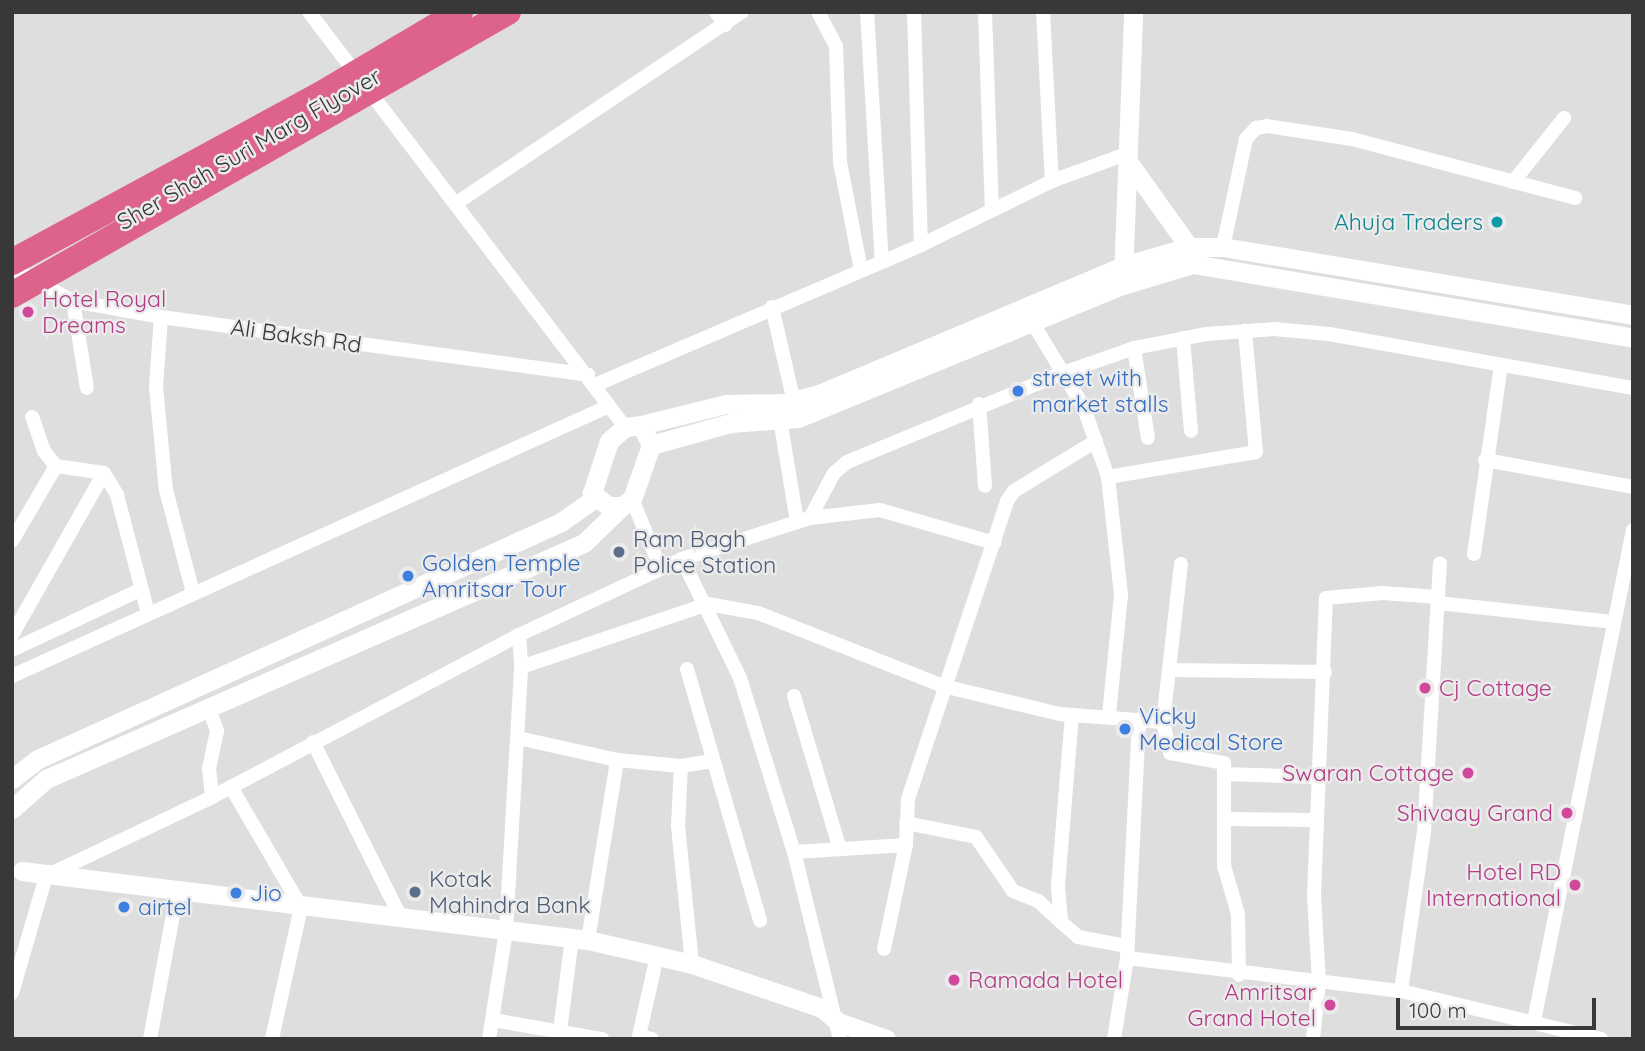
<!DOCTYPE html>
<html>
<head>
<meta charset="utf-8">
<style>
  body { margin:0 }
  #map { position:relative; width:1645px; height:1051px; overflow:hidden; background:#dededf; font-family:Quicksand,sans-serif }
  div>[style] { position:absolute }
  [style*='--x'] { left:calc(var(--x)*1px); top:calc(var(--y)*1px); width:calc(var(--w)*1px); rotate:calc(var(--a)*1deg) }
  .street>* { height:14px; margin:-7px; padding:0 7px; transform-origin:7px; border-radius:7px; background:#fff }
  .secondary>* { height:19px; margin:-9.5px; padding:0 9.5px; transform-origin:9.5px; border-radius:9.5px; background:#fff }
  .highway>* { height:26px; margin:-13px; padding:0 13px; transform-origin:13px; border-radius:13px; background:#de638b }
  .dots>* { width:19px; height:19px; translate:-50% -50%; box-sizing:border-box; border:4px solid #ebebec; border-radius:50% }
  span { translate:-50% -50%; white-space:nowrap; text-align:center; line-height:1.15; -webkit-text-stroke:5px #ebebec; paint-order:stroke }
  .street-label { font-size:23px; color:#383839 }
  .culture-label { font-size:23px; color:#0d838f }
  .right { translate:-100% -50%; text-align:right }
  .hotel-label { font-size:23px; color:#b23c85 }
  .left { translate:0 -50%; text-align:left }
  .shop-label { font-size:23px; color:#366cbe }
  .service-label { font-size:23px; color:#4e5e75 }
  .frame { position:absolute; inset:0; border:14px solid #383839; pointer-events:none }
  .scale { position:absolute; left:1396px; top:998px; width:200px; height:32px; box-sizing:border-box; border:4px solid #383839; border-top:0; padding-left:9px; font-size:21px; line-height:24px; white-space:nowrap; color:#383839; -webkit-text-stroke:5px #ebebec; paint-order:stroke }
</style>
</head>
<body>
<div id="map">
  <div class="street">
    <div style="--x:309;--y:12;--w:522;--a:52.71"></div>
    <div style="--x:716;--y:12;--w:16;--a:55"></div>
    <div style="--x:818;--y:12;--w:38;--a:62"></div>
    <div style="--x:836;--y:46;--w:116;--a:88"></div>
    <div style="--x:840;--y:162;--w:110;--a:79"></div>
    <div style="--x:867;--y:12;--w:249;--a:86.6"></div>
    <div style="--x:914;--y:12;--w:233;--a:88.3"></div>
    <div style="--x:985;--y:12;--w:198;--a:88"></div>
    <div style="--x:1043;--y:12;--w:169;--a:87"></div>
    <div style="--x:1513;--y:182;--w:82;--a:-51.4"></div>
    <div style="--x:458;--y:202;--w:342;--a:-33.8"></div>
    <div style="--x:1223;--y:247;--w:110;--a:-78"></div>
    <div style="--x:1246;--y:139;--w:15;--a:-48"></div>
    <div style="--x:1256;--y:128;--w:11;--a:-10"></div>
    <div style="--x:1267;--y:126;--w:86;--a:8.7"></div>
    <div style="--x:1352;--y:139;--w:231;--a:14.8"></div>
    <div style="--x:12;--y:268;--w:69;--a:28.4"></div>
    <div style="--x:73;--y:301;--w:89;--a:10.3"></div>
    <div style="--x:161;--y:317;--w:431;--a:7.7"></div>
    <div style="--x:73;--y:301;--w:88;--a:80.9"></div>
    <div style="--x:772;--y:307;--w:98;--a:77"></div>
    <div style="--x:161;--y:317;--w:70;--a:94.1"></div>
    <div style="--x:156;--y:387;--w:103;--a:84.5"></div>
    <div style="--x:166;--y:490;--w:106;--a:75.3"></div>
    <div style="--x:1034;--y:325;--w:97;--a:58.9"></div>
    <div style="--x:1084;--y:408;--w:73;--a:70.8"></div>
    <div style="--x:1108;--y:477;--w:119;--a:83.7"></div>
    <div style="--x:1121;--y:595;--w:121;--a:95.7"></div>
    <div style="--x:1183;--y:338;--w:93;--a:85.1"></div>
    <div style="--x:1134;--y:348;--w:91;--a:81.2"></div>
    <div style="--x:595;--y:385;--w:355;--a:-23.2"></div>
    <div style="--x:921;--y:245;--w:146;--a:-26"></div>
    <div style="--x:1052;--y:181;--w:82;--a:-20"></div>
    <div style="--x:979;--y:404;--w:82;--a:85.8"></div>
    <div style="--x:779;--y:413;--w:110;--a:80.6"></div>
    <div style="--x:1485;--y:460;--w:150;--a:10.3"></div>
    <div style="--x:104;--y:473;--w:26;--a:59"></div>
    <div style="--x:117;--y:495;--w:122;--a:75.3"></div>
    <div style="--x:1108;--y:477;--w:150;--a:-9.6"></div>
    <div style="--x:1256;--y:452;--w:122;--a:-95.2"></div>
    <div style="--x:632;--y:499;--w:74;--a:67.6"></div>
    <div style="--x:810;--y:518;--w:51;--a:-61.9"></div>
    <div style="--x:834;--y:473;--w:17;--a:-40"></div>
    <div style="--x:847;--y:462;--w:234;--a:-22.4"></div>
    <div style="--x:1063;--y:373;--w:75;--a:-19.4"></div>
    <div style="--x:1134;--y:348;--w:73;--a:-11"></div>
    <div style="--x:1206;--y:334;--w:68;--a:-4.2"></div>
    <div style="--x:1274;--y:329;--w:55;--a:5.2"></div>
    <div style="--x:1329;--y:334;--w:309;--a:10.1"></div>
    <div style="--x:12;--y:541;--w:87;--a:-59.6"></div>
    <div style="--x:56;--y:466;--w:19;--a:-129"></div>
    <div style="--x:44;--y:451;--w:36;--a:-109"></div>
    <div style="--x:1474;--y:554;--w:191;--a:-81.9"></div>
    <div style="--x:682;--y:559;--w:134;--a:-17.8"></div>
    <div style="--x:810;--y:518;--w:70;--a:-6.5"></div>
    <div style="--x:880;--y:510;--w:119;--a:16.1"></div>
    <div style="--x:1181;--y:564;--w:159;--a:96.5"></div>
    <div style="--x:1163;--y:722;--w:32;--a:77"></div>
    <div style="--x:1170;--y:753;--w:55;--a:10.5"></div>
    <div style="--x:1224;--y:763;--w:103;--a:90"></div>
    <div style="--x:1224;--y:866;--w:50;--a:73.7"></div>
    <div style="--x:1238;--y:914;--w:61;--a:89.1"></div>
    <div style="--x:1438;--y:603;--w:175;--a:6.2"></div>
    <div style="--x:12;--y:635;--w:186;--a:-60.4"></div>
    <div style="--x:104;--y:473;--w:49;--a:-171.7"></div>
    <div style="--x:519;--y:635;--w:32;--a:86"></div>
    <div style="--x:12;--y:650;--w:141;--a:-25.1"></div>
    <div style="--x:687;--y:669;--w:262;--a:73.8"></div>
    <div style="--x:1169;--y:670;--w:156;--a:0.7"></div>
    <div style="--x:12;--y:676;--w:655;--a:-24.34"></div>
    <div style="--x:794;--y:696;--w:160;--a:73.3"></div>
    <div style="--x:208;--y:707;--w:26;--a:69"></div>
    <div style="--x:217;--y:731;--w:38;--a:102"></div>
    <div style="--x:209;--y:768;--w:29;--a:84"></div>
    <div style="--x:1072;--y:715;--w:173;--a:94.7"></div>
    <div style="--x:1058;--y:887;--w:35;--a:85"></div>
    <div style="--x:1061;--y:922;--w:23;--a:41"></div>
    <div style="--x:1078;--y:937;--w:50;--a:10.4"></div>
    <div style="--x:518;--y:738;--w:101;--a:12.5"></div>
    <div style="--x:617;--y:760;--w:64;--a:5.4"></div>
    <div style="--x:681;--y:766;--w:32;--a:-9"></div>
    <div style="--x:313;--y:742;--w:195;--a:63.4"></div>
    <div style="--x:681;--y:766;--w:60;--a:92.9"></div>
    <div style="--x:678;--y:826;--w:139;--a:84.2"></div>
    <div style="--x:1224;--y:774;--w:93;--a:1.8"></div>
    <div style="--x:231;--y:787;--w:139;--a:59.7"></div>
    <div style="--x:301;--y:907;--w:135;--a:102.4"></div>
    <div style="--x:1225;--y:819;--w:91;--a:0.6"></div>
    <div style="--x:906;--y:823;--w:71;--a:11.3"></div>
    <div style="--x:976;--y:837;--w:65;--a:55.6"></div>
    <div style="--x:1013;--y:891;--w:27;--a:22"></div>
    <div style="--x:1038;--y:901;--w:31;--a:42"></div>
    <div style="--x:794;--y:852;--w:112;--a:-3.6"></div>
    <div style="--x:588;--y:940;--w:182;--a:-80.8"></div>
    <div style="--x:884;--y:949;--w:106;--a:-78.1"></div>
    <div style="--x:906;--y:845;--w:46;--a:-87.5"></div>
    <div style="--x:908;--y:799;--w:314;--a:-71.6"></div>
    <div style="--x:1007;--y:501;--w:12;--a:-55"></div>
    <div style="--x:1014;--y:491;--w:96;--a:-31.4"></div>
    <div style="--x:1127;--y:958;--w:276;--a:6.9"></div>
    <div style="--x:1401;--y:991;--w:206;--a:13.5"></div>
    <div style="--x:1401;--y:991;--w:161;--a:-81.8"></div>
    <div style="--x:1424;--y:832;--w:269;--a:-86.6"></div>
    <div style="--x:12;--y:993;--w:122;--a:-73.8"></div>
    <div style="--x:46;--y:876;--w:184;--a:-25.4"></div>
    <div style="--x:212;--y:797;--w:347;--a:-27.8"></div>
    <div style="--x:519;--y:635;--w:180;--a:-25"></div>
    <div style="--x:682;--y:559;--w:132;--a:64"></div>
    <div style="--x:740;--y:678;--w:182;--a:72.8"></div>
    <div style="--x:794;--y:852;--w:193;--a:76.2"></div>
    <div style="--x:493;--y:1020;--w:111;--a:9.9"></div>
    <div style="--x:1534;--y:1021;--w:501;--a:-78.6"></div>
    <div style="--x:150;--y:1039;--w:148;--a:-79.5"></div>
    <div style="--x:489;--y:1039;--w:110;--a:-81.1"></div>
    <div style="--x:506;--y:930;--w:263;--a:-86.7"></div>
    <div style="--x:521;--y:667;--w:197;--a:-18.6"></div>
    <div style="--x:708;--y:604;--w:51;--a:10.2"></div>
    <div style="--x:758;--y:613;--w:199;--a:21.5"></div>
    <div style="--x:943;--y:686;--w:120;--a:13.5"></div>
    <div style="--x:1060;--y:714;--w:103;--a:4.4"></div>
    <div style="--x:559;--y:1039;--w:102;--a:-82.7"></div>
    <div style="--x:652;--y:1039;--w:13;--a:-167"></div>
    <div style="--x:639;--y:1036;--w:82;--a:-77.3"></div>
    <div style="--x:1114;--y:1039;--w:82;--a:-80.9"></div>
    <div style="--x:1127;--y:958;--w:239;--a:-87.1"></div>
    <div style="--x:1313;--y:1039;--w:57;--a:-84"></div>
    <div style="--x:1319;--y:982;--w:87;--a:-93.3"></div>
    <div style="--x:1314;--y:895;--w:297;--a:-87.7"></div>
    <div style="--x:1326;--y:598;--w:57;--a:-5"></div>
    <div style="--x:1383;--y:593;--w:55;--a:4.2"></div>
  </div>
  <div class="secondary">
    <div style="--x:1129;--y:163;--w:103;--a:54.5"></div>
    <div style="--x:1123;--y:277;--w:265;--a:-87.8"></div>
    <div style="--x:641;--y:425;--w:88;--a:-13.9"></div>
    <div style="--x:726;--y:404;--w:59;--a:-1"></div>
    <div style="--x:785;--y:403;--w:35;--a:-15"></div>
    <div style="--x:819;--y:394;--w:330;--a:-22.8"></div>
    <div style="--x:1123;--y:266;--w:69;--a:-16.1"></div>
    <div style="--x:1189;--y:247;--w:34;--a:0"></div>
    <div style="--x:1223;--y:247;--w:416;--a:9.4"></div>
    <div style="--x:641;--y:425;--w:22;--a:63"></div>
    <div style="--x:651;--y:445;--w:57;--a:109.4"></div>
    <div style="--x:632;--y:499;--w:12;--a:145"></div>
    <div style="--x:622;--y:506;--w:14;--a:180"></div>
    <div style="--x:608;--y:506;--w:21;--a:-141"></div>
    <div style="--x:592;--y:493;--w:55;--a:-71.9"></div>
    <div style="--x:609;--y:441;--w:21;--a:-41"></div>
    <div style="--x:625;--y:427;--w:16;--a:-7"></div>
    <div style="--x:651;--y:445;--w:83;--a:-15.4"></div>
    <div style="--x:731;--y:423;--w:67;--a:-4.3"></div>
    <div style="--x:798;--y:418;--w:351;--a:-22.3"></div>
    <div style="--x:1123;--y:285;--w:73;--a:-16.7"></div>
    <div style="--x:1193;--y:264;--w:446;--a:9.5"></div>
    <div style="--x:12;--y:779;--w:33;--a:-38"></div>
    <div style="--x:38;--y:759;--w:574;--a:-24.38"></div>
    <div style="--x:561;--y:522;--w:42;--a:-35.2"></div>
    <div style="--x:12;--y:809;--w:45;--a:-41.4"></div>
    <div style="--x:46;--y:779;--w:587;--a:-23.69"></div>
    <div style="--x:584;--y:543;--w:53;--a:-44.2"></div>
    <div style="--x:22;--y:871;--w:570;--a:6.95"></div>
    <div style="--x:588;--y:940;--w:107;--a:13"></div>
    <div style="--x:692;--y:964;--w:137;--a:18.7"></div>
    <div style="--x:822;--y:1008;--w:21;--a:41"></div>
    <div style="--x:838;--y:1022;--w:51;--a:19.5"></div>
  </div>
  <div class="highway">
    <div style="--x:12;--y:262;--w:348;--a:-28.5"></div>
    <div style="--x:318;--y:96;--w:165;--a:-30.6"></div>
    <div style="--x:12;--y:295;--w:571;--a:-29.71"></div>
  </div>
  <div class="dots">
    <div style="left:1497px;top:222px;background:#0f9aa8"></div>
    <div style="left:28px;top:312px;background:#d1479c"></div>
    <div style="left:1018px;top:391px;background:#3f7fe0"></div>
    <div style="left:619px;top:552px;background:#5c6f8a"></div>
    <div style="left:408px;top:576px;background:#3f7fe0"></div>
    <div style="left:1425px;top:688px;background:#d1479c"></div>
    <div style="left:1125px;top:729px;background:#3f7fe0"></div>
    <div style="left:1468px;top:773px;background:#d1479c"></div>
    <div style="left:1567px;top:813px;background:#d1479c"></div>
    <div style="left:1575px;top:885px;background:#d1479c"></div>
    <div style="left:415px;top:892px;background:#5c6f8a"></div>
    <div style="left:236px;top:893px;background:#3f7fe0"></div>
    <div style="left:124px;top:907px;background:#3f7fe0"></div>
    <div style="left:954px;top:980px;background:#d1479c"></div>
    <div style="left:1330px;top:1005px;background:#d1479c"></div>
  </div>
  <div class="street-label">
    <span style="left:249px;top:149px;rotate:-30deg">Sher Shah Suri Marg Flyover</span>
    <span style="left:296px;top:336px;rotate:8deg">Ali Baksh Rd</span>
  </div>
  <div class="culture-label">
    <span class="right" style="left:1483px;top:222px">Ahuja Traders</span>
  </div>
  <div class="hotel-label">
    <span class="left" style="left:42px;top:312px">Hotel Royal<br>Dreams</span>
    <span class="left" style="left:1439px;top:688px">Cj Cottage</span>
    <span class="right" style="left:1454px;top:773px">Swaran Cottage</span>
    <span class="right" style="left:1553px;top:813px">Shivaay Grand</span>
    <span class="right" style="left:1561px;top:885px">Hotel RD<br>International</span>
    <span class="left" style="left:968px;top:980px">Ramada Hotel</span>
    <span class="right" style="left:1316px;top:1005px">Amritsar<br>Grand Hotel</span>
  </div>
  <div class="shop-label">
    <span class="left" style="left:1032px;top:391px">street with<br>market stalls</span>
    <span class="left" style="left:422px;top:576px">Golden Temple<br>Amritsar Tour</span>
    <span class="left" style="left:1139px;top:729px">Vicky<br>Medical Store</span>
    <span class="left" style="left:250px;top:893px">Jio</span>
    <span class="left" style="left:138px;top:907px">airtel</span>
  </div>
  <div class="service-label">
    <span class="left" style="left:633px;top:552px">Ram Bagh<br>Police Station</span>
    <span class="left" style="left:429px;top:892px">Kotak<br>Mahindra Bank</span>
  </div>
  <div class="frame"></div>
  <div class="scale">100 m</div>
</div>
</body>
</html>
